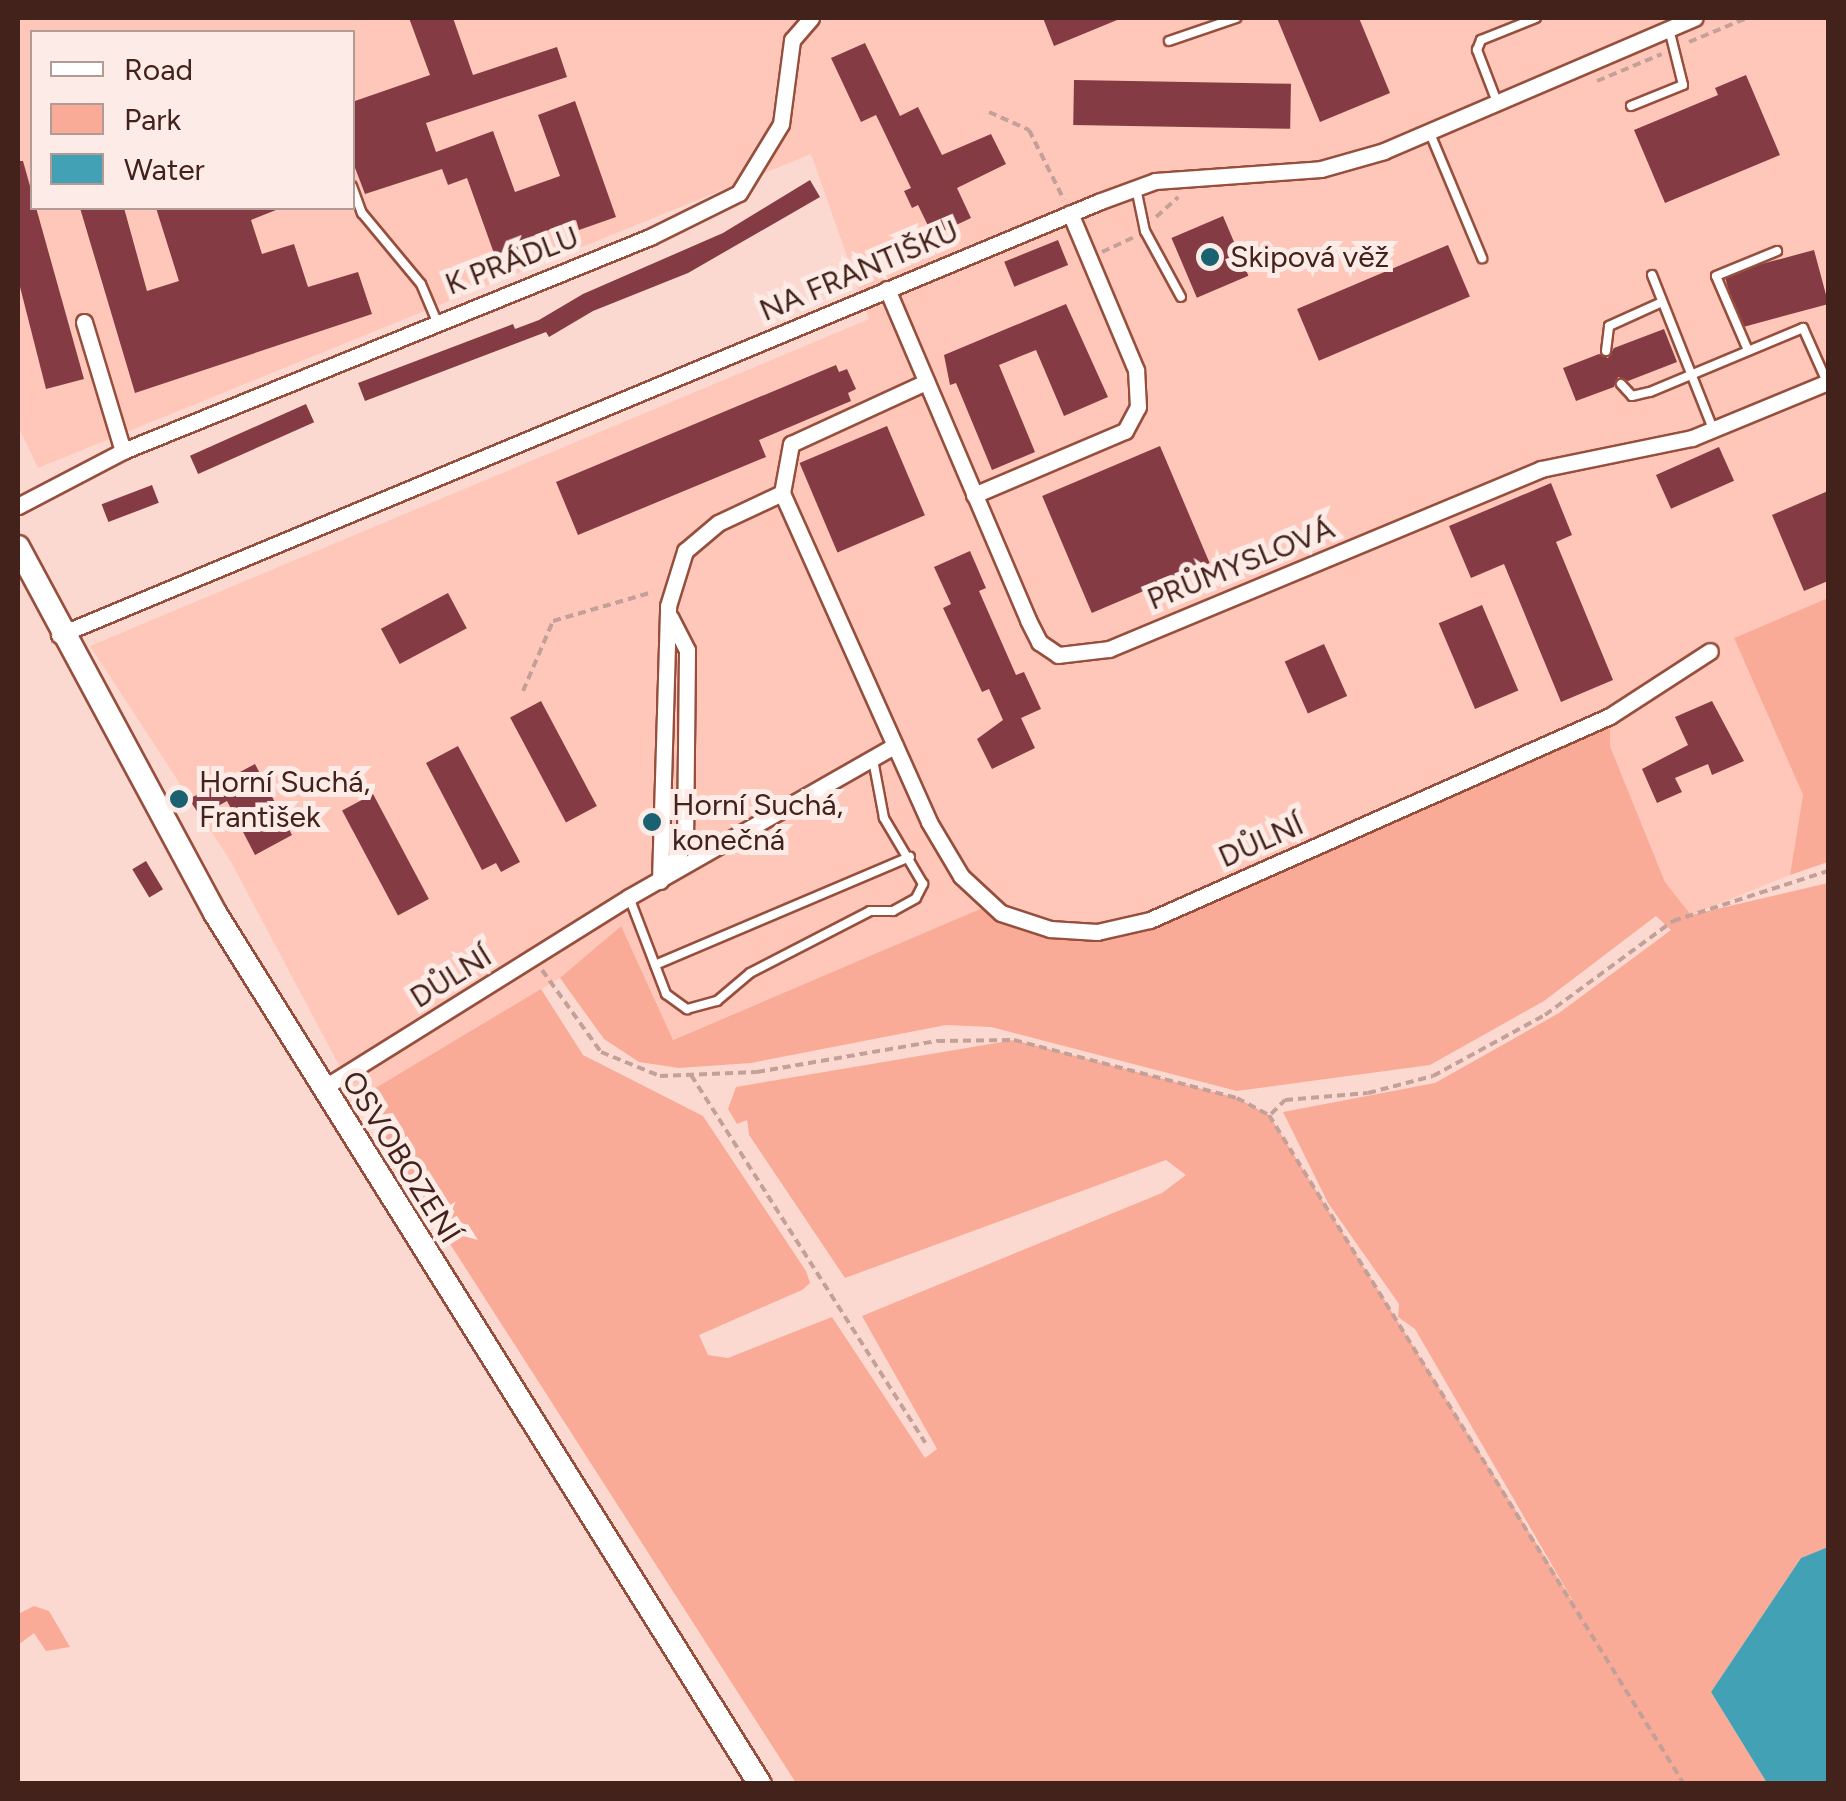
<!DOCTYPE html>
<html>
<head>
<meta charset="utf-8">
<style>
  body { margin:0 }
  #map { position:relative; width:1846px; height:1801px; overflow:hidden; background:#fcd9d0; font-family:Figtree,sans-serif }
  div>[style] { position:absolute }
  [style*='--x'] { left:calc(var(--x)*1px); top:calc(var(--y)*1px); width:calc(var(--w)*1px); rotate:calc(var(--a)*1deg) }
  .built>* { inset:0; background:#ffc7b9 }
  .green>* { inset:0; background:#faab97 }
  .water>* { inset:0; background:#43a1b6 }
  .building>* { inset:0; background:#843b43; transform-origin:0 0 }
  .path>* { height:4px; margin-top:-2px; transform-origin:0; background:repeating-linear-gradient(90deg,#c3a098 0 8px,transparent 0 13px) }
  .roads { filter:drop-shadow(2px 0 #974f3d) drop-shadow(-2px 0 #974f3d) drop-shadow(0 2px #974f3d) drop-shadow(0 -2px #974f3d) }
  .lane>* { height:8px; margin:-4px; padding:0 4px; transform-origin:4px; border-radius:4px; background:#fff }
  .street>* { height:15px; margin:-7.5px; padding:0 7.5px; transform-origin:7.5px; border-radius:7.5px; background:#fff }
  .secondary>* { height:22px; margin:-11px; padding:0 11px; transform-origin:11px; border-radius:11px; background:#fff }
  .dots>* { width:28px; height:28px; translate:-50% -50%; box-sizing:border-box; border:5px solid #fcebe6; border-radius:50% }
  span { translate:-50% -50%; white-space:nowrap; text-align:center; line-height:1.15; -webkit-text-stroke:10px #fcebe6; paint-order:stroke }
  .poi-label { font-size:30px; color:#42221a }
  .left { translate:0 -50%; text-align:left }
  .street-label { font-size:30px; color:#42221a }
  .frame { position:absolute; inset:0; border:20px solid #42221a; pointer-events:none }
  .legend { position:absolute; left:30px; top:30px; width:325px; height:180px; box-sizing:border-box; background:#fcebe6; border:2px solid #b29b94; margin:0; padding:12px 18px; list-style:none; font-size:30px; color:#42221a }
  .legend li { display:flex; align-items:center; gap:20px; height:50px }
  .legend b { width:50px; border:2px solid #b29b94 }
</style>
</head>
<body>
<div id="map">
  <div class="built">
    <div style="clip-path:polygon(evenodd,18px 18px,1828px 18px,1828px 598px,1734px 638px,1803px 795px,1790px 875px,1691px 915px,1665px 882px,1610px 746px,1610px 717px,1150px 920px,1050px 929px,991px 905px,672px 1040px,620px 926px,570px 972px,357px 1099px,231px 862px,90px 646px,869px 319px,811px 154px,38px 468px,18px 426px,18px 18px,32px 32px,352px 32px,352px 208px,32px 208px,32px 32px)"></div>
  </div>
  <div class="green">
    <div style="clip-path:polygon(1828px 598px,1828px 862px,1790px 875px,1803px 795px,1734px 638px)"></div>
    <div style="clip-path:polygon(1610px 716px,1610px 746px,1665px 882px,1691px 915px,1828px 883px,1828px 1547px,1801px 1558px,1711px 1692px,1767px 1783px,796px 1783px,357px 1099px,541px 989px,583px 1055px,703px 1116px,806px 1271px,810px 1283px,802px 1290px,699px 1335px,708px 1355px,728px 1358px,832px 1317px,925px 1458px,937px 1449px,862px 1316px,1162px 1193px,1186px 1175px,1166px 1160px,845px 1278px,749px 1135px,747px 1120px,737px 1124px,728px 1109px,736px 1087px,1014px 1040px,1237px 1098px,1269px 1115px,1581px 1615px,1415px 1329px,1398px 1317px,1399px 1304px,1328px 1203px,1283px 1112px,1435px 1083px,1559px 1013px,1671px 930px,1656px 916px,1544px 1001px,1430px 1065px,1237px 1091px,991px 1027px,946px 1025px,751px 1063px,679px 1068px,639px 1062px,604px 1039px,560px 978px,621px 926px,673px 1040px,992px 904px,1050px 929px,1150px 920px)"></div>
    <div style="clip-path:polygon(34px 1606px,49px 1611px,70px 1647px,46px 1651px,34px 1633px,18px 1645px,18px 1614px)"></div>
  </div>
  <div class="water">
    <div style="clip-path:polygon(1828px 1547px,1828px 1783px,1767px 1783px,1711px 1692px,1801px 1558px)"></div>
  </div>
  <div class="building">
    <div style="clip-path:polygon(409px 18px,453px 18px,473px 75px,557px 47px,567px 77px,426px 123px,436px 152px,493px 131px,515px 192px,560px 176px,538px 115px,575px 101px,616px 217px,579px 230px,576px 220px,530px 237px,533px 246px,496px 259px,467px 178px,448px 185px,442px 169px,365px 194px,352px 160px,352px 102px,430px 75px)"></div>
    <div style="clip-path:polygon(1043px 18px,1122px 18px,1054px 46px)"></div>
    <div style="clip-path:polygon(1277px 18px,1359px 18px,1390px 93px,1320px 122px)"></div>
    <div style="clip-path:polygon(865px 43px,900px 116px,918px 107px,942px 155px,991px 134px,1006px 164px,957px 188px,971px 218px,933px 236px,918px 205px,912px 208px,904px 191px,911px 188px,876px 115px,861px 122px,831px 58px)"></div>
    <div style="clip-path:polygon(1746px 75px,1780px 155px,1665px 203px,1634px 130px,1718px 95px,1715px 88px)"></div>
    <div style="left:1074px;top:80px;width:217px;height:45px;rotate:1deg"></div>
    <div style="clip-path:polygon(18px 161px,23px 161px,84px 379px,46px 389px,18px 279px)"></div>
    <div style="clip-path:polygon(810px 180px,820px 197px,688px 273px,593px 311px,549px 337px,546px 332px,365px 401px,358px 383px,513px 324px,515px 329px,539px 320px,583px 294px,723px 233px)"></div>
    <div style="clip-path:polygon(80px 208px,124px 208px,147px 291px,179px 281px,156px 208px,281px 208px,251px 220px,262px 254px,294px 244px,308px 287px,358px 272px,372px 314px,135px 393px)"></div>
    <div style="left:1223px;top:216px;width:65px;height:56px;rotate:67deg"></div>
    <div style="left:1058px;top:240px;width:27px;height:58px;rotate:68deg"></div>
    <div style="left:1448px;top:245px;width:56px;height:164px;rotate:67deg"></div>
    <div style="left:1814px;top:250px;width:56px;height:93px;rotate:75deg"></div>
    <div style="clip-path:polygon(1066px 304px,1108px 397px,1064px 416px,1036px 350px,999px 365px,1035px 452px,992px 470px,956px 383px,950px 385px,944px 355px)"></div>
    <div style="clip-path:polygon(1664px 329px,1677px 362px,1628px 381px,1618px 377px,1614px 387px,1576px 401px,1563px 368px,1599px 354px,1608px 358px,1614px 348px)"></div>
    <div style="clip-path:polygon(836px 365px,839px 372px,847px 369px,856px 389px,848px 393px,851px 401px,759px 440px,766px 457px,578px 535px,556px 482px)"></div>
    <div style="left:306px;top:404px;width:20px;height:127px;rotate:66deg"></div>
    <div style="left:887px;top:426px;width:97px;height:95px;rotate:67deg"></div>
    <div style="left:1160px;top:446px;width:127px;height:128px;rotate:67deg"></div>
    <div style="left:1719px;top:447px;width:37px;height:69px;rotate:66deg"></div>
    <div style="clip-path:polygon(1551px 483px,1572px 535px,1556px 542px,1613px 680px,1561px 702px,1504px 564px,1471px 578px,1449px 526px)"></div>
    <div style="left:152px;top:485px;width:19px;height:54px;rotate:69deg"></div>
    <div style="clip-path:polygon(1828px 491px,1828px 581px,1804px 591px,1772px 515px)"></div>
    <div style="clip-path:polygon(970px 551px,986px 588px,979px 591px,1016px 675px,1024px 672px,1041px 709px,1021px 718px,1035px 748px,992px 769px,977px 739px,1003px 720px,989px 689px,982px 692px,943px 608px,951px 604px,934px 567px)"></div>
    <div style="left:448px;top:593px;width:40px;height:76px;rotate:62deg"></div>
    <div style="left:1482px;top:605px;width:93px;height:47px;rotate:67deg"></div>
    <div style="left:1324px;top:644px;width:57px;height:43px;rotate:66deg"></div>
    <div style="left:541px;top:701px;width:119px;height:35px;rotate:62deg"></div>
    <div style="clip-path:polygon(1712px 701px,1744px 761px,1712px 775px,1708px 764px,1675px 778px,1682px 792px,1657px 803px,1642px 769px,1688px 745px,1675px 717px)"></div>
    <div style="clip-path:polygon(458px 746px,520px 862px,501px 872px,496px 863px,482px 870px,426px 763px)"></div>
    <div style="clip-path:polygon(255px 764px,292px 835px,255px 855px,227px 801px,200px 816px,189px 799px)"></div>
    <div style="left:373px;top:794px;width:119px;height:35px;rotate:62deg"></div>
    <div style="left:146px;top:861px;width:33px;height:16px;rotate:59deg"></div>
  </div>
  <div class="path">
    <div style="--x:1689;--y:42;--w:63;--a:-22.5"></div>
    <div style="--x:1597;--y:81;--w:70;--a:-22.6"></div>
    <div style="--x:989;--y:112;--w:44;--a:24.2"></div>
    <div style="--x:1029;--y:130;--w:78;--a:63.4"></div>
    <div style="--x:1156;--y:217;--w:30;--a:-42"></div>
    <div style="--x:1102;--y:252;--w:35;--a:-25"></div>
    <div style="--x:523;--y:691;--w:76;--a:-66.8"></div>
    <div style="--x:553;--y:621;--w:104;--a:-16.2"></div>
    <div style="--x:542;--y:970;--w:101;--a:54.3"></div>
    <div style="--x:601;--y:1052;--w:64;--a:22.1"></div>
    <div style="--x:660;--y:1076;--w:97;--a:-2.4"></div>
    <div style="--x:757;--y:1072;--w:183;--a:-9.8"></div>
    <div style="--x:937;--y:1041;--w:77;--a:-0.7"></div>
    <div style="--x:1014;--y:1040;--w:230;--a:14.6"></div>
    <div style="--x:1237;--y:1098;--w:36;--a:28"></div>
    <div style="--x:1269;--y:1115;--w:787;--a:58.19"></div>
    <div style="--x:691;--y:1075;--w:436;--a:57.5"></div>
    <div style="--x:1271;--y:1114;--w:20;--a:-45"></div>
    <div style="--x:1285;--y:1100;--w:83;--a:-4.8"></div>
    <div style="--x:1368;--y:1093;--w:67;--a:-14.7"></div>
    <div style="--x:1433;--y:1076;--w:128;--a:-28.6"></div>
    <div style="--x:1545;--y:1015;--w:159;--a:-36.3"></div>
    <div style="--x:1673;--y:921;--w:163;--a:-17.9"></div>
  </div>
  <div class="roads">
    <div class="lane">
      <div style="--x:1169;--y:41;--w:71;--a:-18.9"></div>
      <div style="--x:1497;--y:102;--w:56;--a:-111"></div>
      <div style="--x:1477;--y:50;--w:11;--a:-68"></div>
      <div style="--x:1481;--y:40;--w:59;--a:-21.8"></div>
      <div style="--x:1631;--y:106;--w:56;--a:-22"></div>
      <div style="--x:1683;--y:85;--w:58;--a:-104"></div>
      <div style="--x:1429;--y:131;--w:138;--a:67.3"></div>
      <div style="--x:352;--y:186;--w:29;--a:70"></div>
      <div style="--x:362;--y:213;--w:92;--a:50.3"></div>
      <div style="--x:421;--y:284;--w:39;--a:67"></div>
      <div style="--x:1136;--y:188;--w:44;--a:78.2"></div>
      <div style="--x:1145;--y:231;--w:75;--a:61.4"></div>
      <div style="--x:1652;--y:275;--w:166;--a:68.4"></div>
      <div style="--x:1747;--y:348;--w:78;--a:-113.3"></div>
      <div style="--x:1716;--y:276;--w:66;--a:-22.3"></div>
      <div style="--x:1606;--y:351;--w:25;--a:-83"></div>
      <div style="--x:1609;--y:326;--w:58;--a:-24.4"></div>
      <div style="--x:1621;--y:384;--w:16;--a:47"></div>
      <div style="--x:1632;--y:396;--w:18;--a:-13"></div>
      <div style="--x:1650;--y:392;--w:166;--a:-22.7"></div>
      <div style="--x:1803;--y:328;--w:59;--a:66"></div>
      <div style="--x:629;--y:897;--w:104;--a:69.1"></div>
      <div style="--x:666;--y:994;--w:26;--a:36"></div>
      <div style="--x:687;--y:1009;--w:31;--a:-15"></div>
      <div style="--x:717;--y:1001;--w:43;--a:-40.3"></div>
      <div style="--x:750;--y:973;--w:135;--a:-27.3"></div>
      <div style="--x:870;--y:911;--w:23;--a:0"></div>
      <div style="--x:893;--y:911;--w:26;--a:-29"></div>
      <div style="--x:916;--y:898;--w:16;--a:-63"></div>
      <div style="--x:923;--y:884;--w:77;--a:-120.6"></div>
      <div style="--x:884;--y:818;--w:59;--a:-100.7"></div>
      <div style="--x:655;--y:965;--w:277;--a:-23"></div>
    </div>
    <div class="street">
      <div style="--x:887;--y:289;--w:360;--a:66.9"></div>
      <div style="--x:1028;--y:620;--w:25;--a:63"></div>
      <div style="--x:1039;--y:642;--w:23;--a:34"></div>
      <div style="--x:1058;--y:655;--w:51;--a:-6.7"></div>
      <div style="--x:1109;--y:649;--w:468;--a:-22.6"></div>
      <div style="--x:1541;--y:469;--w:154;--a:-11.6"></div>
      <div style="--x:1692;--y:438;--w:147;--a:-22.4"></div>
      <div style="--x:84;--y:322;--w:135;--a:73.2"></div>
      <div style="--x:782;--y:493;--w:360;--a:65.9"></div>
      <div style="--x:929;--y:822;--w:63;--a:59.3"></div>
      <div style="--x:961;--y:876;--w:54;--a:42.8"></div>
      <div style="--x:1001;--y:913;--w:52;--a:18.1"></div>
      <div style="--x:1050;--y:929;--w:47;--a:3.7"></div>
      <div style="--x:1097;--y:932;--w:54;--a:-12.8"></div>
      <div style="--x:1150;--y:920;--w:503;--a:-23.92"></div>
      <div style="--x:1610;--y:716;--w:119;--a:-33"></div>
      <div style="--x:782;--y:493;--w:50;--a:-79.6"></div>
      <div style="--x:791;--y:444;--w:149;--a:-24.7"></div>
      <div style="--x:974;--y:495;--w:164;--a:-23"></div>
      <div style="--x:1125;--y:431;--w:27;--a:-62"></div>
      <div style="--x:1138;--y:407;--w:37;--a:-93"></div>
      <div style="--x:1136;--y:370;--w:170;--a:-112.8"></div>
      <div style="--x:18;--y:506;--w:119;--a:-27.6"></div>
      <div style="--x:123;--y:451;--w:569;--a:-22.1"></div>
      <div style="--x:650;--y:237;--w:99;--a:-26.3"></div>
      <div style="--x:739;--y:193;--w:81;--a:-58.7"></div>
      <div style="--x:781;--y:124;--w:85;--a:-82.5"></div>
      <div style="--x:792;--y:40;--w:29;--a:-49"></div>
      <div style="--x:59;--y:635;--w:1126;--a:-22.62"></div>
      <div style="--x:1098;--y:202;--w:61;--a:-20.2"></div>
      <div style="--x:1155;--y:181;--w:166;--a:-4.1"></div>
      <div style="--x:1321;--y:169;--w:66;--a:-15.9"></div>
      <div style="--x:1384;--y:151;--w:338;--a:-23.2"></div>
      <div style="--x:662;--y:878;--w:41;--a:-55.9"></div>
      <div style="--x:685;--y:844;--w:194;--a:-89.4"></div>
      <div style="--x:687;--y:650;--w:37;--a:-117"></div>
      <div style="--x:660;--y:881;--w:275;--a:-88.3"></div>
      <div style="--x:668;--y:606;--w:58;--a:-72.8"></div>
      <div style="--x:685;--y:551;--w:43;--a:-40.3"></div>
      <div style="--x:718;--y:523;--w:71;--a:-25.1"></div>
      <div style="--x:322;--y:1089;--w:362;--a:-32"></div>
      <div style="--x:629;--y:897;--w:306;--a:-29.7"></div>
    </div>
    <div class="secondary">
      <div style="--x:18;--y:547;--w:416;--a:61.7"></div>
      <div style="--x:215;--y:913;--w:1027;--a:57.97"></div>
    </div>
  </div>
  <div class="dots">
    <div style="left:1210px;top:257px;background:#1a6271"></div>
    <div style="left:179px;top:799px;background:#1a6271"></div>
    <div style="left:652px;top:822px;background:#1a6271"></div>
  </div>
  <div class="poi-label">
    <span class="left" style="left:1230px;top:257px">Skipová věž</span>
    <span class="left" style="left:199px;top:799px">Horní Suchá,<br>František</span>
    <span class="left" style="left:672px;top:822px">Horní Suchá,<br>konečná</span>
  </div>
  <div class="street-label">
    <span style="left:512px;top:261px;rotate:-21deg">K PRÁDLU</span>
    <span style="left:859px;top:271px;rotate:-23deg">NA FRANTIŠKU</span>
    <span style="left:1241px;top:564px;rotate:-22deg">PRŮMYSLOVÁ</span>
    <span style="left:1261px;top:841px;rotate:-24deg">DŮLNÍ</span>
    <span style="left:451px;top:977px;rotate:-32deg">DŮLNÍ</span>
    <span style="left:401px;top:1157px;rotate:58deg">OSVOBOZENÍ</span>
  </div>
  <div class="frame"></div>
  <ul class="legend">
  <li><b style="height:12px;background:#fff"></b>Road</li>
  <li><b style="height:28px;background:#faab97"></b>Park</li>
  <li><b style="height:28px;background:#43a1b6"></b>Water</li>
  </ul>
</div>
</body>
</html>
